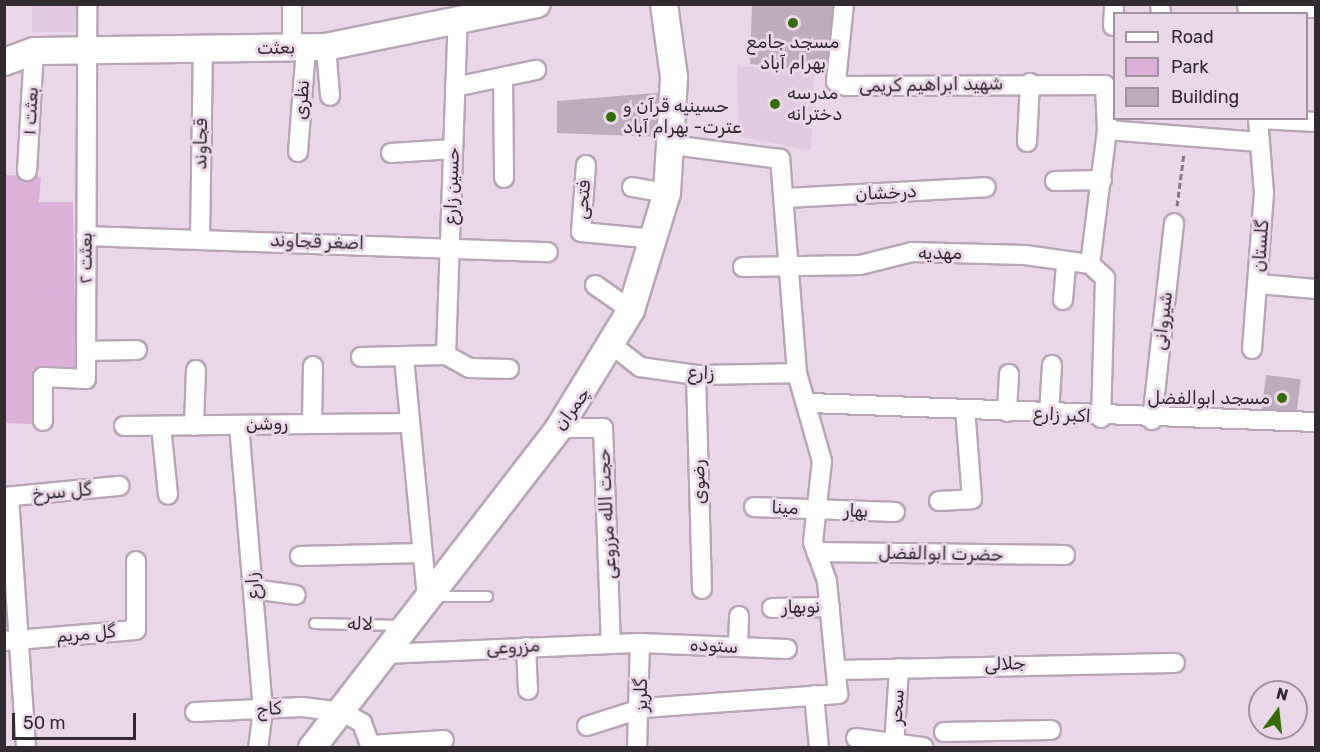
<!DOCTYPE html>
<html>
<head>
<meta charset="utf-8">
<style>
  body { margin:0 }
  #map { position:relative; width:1320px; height:752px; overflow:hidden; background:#ead8e8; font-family:Rubik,"Noto Sans Arabic",sans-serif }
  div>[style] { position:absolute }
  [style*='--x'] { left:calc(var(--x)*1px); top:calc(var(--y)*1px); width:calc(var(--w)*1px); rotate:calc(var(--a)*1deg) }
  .built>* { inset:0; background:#e2cbe0; transform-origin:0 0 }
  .green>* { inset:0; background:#ddb0d9 }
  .building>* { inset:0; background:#bdacbc; transform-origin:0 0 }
  .path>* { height:3px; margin-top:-1.5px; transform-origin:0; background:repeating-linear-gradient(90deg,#867a84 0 6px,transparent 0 9px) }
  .roads { filter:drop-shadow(2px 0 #b8a6b6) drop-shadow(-2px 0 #b8a6b6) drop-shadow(0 2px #b8a6b6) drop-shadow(0 -2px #b8a6b6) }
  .lane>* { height:9px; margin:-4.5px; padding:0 4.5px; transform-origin:4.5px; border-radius:4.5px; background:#fff }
  .street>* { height:18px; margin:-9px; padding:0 9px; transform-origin:9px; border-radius:9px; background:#fff }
  .secondary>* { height:26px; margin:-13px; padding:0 13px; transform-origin:13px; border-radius:13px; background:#fff }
  .dots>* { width:16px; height:16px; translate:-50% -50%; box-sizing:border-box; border:3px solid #ead8e8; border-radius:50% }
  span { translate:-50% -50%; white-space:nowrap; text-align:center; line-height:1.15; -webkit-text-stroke:6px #ead8e8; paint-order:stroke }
  .poi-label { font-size:18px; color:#312a30 }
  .left { translate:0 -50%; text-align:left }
  .right { translate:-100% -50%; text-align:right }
  .street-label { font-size:18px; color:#312a30 }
  .frame { position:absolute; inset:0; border:6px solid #312a30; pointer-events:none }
  .legend { position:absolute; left:1113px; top:12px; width:195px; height:108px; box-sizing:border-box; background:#ead8e8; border:2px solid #a0929e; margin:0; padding:8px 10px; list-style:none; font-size:18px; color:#312a30 }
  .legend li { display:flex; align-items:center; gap:12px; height:30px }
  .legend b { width:30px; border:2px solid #a0929e }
  .north { position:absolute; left:1248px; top:680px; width:60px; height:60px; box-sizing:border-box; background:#ead8e8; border:2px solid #a0929e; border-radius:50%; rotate:15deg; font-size:16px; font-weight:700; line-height:24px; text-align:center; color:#312a30 }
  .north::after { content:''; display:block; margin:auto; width:21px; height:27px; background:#336f00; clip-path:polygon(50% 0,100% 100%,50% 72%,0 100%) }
  .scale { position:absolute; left:12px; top:713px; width:124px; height:27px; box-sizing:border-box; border:3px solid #312a30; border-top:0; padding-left:8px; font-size:18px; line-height:21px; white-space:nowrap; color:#312a30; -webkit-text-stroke:4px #ead8e8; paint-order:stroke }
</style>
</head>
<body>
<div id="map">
  <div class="built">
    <div style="left:32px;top:5px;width:50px;height:27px"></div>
    <div style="clip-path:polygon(737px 66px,814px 71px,811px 151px,738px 136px)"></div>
  </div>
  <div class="green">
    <div style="clip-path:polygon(4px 175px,41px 177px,39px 202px,73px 202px,76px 368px,33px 369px,32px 424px,5px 423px)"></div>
  </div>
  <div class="building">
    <div style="clip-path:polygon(752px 5px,837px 5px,832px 73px,750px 64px)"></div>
    <div style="clip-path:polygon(667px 92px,664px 137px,557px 133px,557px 101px)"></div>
    <div style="left:1266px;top:375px;width:35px;height:43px;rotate:7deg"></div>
  </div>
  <div class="path">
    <div style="--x:1177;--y:206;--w:53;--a:-82.5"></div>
  </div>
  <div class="roads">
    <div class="lane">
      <div style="--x:433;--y:596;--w:54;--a:0"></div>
      <div style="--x:314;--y:623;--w:87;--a:1.3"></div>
    </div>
    <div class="street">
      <div style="--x:292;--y:4;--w:44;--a:90"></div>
      <div style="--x:844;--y:4;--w:78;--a:95.9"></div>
      <div style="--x:836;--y:82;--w:11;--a:22"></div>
      <div style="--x:846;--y:86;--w:259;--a:-0.2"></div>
      <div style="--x:1105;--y:85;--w:45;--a:87.5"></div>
      <div style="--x:1107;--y:130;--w:135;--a:97.2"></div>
      <div style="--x:1160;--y:4;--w:10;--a:84"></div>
      <div style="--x:1247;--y:7;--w:69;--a:0.8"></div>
      <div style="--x:1113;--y:26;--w:22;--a:-87"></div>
      <div style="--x:326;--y:47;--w:49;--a:85.3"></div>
      <div style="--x:503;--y:77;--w:101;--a:89.4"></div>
      <div style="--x:455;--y:87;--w:83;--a:-11.9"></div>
      <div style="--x:1258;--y:119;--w:58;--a:3"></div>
      <div style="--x:1107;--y:130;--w:153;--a:4.5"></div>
      <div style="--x:1027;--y:142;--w:59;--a:-87.1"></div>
      <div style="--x:298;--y:152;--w:105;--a:-85.6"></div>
      <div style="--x:391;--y:153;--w:62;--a:-3.7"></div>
      <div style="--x:586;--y:165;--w:67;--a:94.3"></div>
      <div style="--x:581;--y:232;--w:75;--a:5.3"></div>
      <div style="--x:27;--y:171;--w:120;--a:-86.7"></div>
      <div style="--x:1055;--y:181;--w:47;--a:-1.2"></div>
      <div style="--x:632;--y:187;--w:36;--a:10"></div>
      <div style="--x:786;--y:198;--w:200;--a:-3.1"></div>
      <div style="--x:86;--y:236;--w:462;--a:2"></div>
      <div style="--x:200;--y:239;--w:190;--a:-89.1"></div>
      <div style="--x:1090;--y:264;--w:21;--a:43"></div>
      <div style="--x:1105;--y:278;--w:140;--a:91.6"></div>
      <div style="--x:743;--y:267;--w:117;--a:-1"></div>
      <div style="--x:860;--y:265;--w:54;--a:-14"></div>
      <div style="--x:912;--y:252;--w:113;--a:1.5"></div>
      <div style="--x:1025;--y:255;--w:66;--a:7.9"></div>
      <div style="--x:1259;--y:284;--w:57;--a:5"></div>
      <div style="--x:595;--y:285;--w:44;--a:34.8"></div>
      <div style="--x:1063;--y:300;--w:37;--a:-85"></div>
      <div style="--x:612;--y:345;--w:36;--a:38"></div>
      <div style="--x:640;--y:367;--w:57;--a:8.1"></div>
      <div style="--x:696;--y:375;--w:101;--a:-1.1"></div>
      <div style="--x:1252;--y:349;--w:156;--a:-85.6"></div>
      <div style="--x:1264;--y:193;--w:75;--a:-94.6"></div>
      <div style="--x:86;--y:351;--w:51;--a:-1.1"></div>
      <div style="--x:446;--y:355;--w:338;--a:-88"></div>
      <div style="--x:361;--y:357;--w:85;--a:-1.3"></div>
      <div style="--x:446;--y:355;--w:26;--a:29"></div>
      <div style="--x:469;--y:368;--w:40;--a:1.4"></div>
      <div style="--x:404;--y:358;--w:239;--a:84.5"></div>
      <div style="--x:696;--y:375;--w:214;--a:88.4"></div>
      <div style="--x:809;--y:403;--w:507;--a:2.15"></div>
      <div style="--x:1007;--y:412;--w:38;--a:-87"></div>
      <div style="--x:1049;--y:414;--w:49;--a:-86.5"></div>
      <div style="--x:1152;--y:420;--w:198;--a:-83.6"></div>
      <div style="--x:43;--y:421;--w:44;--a:-90"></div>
      <div style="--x:43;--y:377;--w:43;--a:2.7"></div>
      <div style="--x:86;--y:379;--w:375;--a:-89.8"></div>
      <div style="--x:312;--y:424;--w:58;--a:-89"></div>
      <div style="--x:239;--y:425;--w:285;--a:85.2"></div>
      <div style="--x:263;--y:709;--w:39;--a:97"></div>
      <div style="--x:124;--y:426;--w:286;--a:-0.6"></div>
      <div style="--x:161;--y:426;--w:69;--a:84.2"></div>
      <div style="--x:194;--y:426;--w:56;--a:-88"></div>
      <div style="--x:559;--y:428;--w:44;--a:0"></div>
      <div style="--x:603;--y:428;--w:216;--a:87.9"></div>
      <div style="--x:4;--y:497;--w:116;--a:-5.5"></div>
      <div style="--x:9;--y:497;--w:252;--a:86.1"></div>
      <div style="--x:939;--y:501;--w:33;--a:-3"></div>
      <div style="--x:972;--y:499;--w:90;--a:-94.4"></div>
      <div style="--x:754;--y:507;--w:141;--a:2"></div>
      <div style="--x:816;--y:552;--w:249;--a:0.7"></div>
      <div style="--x:300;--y:556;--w:122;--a:-1.4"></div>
      <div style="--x:253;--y:589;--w:43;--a:7.9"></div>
      <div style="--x:772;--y:608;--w:58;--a:-1"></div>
      <div style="--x:4;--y:641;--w:132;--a:-4.8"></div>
      <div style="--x:136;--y:630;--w:69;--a:-90"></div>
      <div style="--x:526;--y:647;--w:43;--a:87.3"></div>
      <div style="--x:738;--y:647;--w:31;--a:-88"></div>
      <div style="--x:385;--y:654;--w:255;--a:-2.5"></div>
      <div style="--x:640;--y:643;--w:147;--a:2.3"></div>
      <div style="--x:836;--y:670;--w:339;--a:-1.2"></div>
      <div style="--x:814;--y:695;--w:53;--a:84.6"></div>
      <div style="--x:195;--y:712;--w:107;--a:-2.7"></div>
      <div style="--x:302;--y:707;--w:41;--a:7"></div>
      <div style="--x:343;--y:712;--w:22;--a:30"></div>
      <div style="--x:362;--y:723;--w:27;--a:70"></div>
      <div style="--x:587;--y:726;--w:59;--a:-17.8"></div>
      <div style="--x:643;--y:708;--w:196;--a:-4.1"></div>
      <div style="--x:838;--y:694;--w:114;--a:-95.6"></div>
      <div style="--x:827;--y:581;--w:41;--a:-109.7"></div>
      <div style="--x:813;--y:542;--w:81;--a:-83.7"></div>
      <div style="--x:822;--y:461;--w:91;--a:-105.9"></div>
      <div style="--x:797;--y:373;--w:215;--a:-94.5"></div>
      <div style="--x:780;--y:159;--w:109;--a:-172.6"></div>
      <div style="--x:944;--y:732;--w:107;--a:-1.1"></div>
      <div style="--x:856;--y:738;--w:68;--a:7.7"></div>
      <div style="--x:371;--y:745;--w:73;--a:-3.9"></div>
      <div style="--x:894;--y:746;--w:78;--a:-86.3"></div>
      <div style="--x:637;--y:748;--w:105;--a:-88.4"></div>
    </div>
    <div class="secondary">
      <div style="--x:4;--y:62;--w:32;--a:-20"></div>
      <div style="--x:34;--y:51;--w:292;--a:-0.8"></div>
      <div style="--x:326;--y:47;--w:215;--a:-11.5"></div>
      <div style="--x:312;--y:748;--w:404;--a:-52.3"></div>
      <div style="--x:559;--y:428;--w:138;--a:-58.6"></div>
      <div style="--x:631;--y:310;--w:122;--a:-72.9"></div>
      <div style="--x:667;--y:193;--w:116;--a:-86.5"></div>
      <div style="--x:674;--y:77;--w:74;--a:-97.8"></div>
    </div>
  </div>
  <div class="dots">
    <div style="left:793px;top:23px;background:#336f00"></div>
    <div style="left:775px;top:104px;background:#336f00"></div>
    <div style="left:611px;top:117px;background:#336f00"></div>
    <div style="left:1282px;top:398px;background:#336f00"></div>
  </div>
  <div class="poi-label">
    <span style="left:793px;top:53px">مسجد جامع<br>بهرام آباد</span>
    <span class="left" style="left:787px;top:104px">مدرسه<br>دخترانه</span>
    <span class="left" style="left:623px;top:117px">حسینیه قرآن و<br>عترت- بهرام آباد</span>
    <span class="right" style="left:1270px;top:398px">مسجد ابوالفضل</span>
  </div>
  <div class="street-label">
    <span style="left:276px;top:48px;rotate:-1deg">بعثت</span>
    <span style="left:931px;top:85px;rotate:-1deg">شهید ابراهیم کریمی</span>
    <span style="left:302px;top:100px;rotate:-86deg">نظری</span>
    <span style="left:31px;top:111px;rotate:-87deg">بعثت ۱</span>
    <span style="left:201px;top:144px;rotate:-89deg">قجاوند</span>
    <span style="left:452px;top:186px;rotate:-88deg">حسین زارع</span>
    <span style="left:886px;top:193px;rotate:-3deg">درخشان</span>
    <span style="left:583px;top:200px;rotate:-86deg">فتحی</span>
    <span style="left:317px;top:242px;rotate:2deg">اصغر قجاوند</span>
    <span style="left:1261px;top:246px;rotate:-86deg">گلستان</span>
    <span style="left:940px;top:253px">مهدیه</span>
    <span style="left:86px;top:258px;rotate:-90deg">بعثت ۲</span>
    <span style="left:1163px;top:321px;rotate:-83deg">شیروانی</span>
    <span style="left:701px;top:373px;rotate:2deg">زارع</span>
    <span style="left:572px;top:409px;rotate:-54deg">چمران</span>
    <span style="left:1062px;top:415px;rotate:3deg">اکبر زارع</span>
    <span style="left:267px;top:424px;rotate:-1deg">روشن</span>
    <span style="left:699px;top:482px;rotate:-92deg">رضوی</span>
    <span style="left:62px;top:492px;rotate:-5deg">گل سرخ</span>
    <span style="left:785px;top:508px;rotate:2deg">مینا</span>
    <span style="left:856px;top:511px;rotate:2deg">بهار</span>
    <span style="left:607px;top:514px;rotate:-93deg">حجت الله مزروعی</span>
    <span style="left:941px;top:554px;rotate:1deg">حضرت ابوالفضل</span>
    <span style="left:253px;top:586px;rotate:-94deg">زارع</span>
    <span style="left:801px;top:607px;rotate:-1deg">نوبهار</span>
    <span style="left:360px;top:624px;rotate:1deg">لاله</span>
    <span style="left:86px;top:634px;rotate:-5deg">گل مریم</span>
    <span style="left:714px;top:646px;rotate:3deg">ستوده</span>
    <span style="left:513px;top:647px;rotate:-3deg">مزروعی</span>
    <span style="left:1005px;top:664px;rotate:-2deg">جلالی</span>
    <span style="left:641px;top:695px;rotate:-90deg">گلریز</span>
    <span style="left:897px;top:707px;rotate:-86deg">سحر</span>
    <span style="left:269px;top:709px;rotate:-3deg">کاج</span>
  </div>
  <div class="frame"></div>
  <ul class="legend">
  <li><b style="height:8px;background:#fff"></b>Road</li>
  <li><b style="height:16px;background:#ddb0d9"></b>Park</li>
  <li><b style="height:16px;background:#bdacbc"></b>Building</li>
  </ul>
  <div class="north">N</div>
  <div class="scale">50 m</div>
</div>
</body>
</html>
